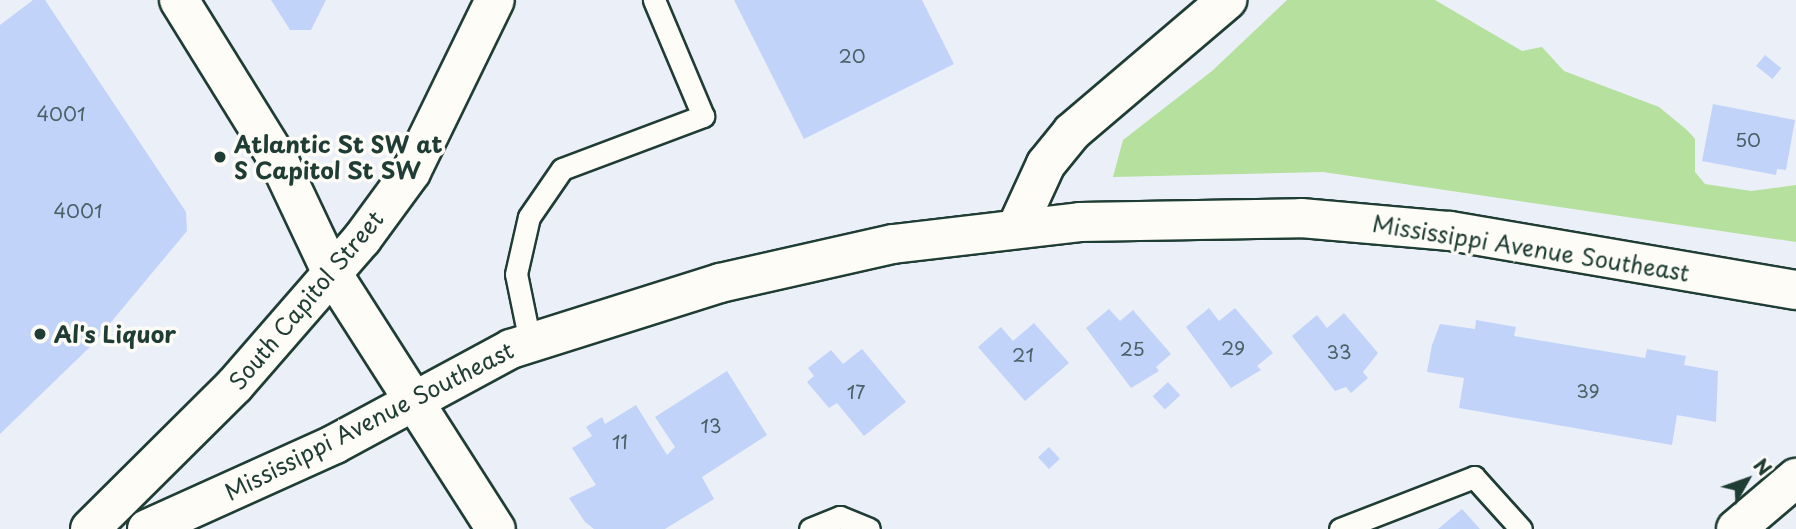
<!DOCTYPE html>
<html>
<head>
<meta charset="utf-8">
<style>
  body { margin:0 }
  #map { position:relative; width:1796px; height:529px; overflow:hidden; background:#ebf0f8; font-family:"Playpen Sans",sans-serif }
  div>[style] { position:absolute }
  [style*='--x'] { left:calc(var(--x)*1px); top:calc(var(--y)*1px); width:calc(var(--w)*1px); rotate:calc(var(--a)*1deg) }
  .green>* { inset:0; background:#b5e09d }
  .building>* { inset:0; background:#c1d3f9; transform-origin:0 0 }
  .roads { filter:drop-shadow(2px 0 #1f3d34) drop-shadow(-2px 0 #1f3d34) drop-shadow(0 2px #1f3d34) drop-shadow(0 -2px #1f3d34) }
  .lane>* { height:21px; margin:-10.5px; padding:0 10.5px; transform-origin:10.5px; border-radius:10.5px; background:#fdfcf7 }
  .street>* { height:38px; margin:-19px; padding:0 19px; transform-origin:19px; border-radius:19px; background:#fdfcf7 }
  .secondary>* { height:38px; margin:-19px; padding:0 19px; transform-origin:19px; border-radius:19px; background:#fdfcf7 }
  .primary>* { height:38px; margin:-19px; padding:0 19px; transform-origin:19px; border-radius:19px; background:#fdfcf7 }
  .dots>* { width:19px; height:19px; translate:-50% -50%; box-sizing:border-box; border:4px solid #fdfcf7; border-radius:50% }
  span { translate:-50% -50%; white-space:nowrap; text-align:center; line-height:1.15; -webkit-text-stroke:7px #fdfcf7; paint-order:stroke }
  .number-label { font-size:19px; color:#486265 }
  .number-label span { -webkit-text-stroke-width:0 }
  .poi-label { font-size:23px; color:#1f3d34; font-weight:700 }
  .left { translate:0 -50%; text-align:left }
  .street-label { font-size:23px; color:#1f3d34 }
  .north { position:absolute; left:1712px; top:445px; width:70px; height:70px; -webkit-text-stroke:5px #fdfcf7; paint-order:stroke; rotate:50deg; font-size:19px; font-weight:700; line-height:28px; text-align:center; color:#1f3d34 }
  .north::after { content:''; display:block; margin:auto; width:24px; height:32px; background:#1f3d34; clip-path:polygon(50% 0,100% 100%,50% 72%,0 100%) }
</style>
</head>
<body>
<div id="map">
  <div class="green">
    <div style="clip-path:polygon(1287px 0,1435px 0,1522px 51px,1542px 47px,1564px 71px,1659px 107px,1687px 130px,1695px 139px,1695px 172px,1705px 184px,1751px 191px,1796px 185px,1796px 242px,1323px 172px,1113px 177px,1123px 140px,1212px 71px)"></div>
  </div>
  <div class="building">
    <div style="clip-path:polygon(33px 0,45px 0,186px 212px,187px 231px,92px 345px,0 434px,0 25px)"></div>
    <div style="clip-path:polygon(271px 0,326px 0,311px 30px,290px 30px)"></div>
    <div style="clip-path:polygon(734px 0,922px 0,954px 64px,804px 139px)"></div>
    <div style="left:1765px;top:55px;width:21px;height:14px;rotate:39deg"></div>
    <div style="clip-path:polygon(1713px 104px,1795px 120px,1786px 170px,1777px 169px,1776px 175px,1702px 161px)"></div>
    <div style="clip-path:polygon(1209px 308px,1219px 321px,1235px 308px,1273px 353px,1257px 366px,1261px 370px,1231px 388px,1186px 327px)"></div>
    <div style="clip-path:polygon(1109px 309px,1120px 321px,1133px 310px,1171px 354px,1156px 367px,1159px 371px,1131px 388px,1086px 328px)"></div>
    <div style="clip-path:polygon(1344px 313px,1378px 353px,1363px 372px,1368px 378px,1351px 393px,1346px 387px,1335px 391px,1292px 336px,1317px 315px,1327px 328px)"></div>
    <div style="clip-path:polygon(1476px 320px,1516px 327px,1514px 336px,1645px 358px,1647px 349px,1686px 356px,1684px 365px,1718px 371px,1716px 422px,1677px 415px,1672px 445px,1459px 408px,1464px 378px,1427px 372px,1432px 345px,1440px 324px,1475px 329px)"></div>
    <div style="clip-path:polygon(1034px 323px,1069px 363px,1025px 401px,978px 347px,1001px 327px,1013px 341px)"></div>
    <div style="clip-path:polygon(862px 349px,906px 402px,864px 436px,837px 403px,829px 408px,807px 382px,814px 376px,808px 368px,831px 350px,843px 364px)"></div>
    <div style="clip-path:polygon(727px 371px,767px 435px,702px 477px,714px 499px,665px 529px,594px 529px,585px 522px,569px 498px,596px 485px,572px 448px,592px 436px,586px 427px,602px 417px,605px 424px,636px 405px,667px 455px,675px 447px,655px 417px)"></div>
    <div style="left:1168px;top:382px;width:18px;height:21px;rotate:47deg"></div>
    <div style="left:1049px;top:447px;width:16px;height:15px;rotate:47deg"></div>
    <div style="clip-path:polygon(1462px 509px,1480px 529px,1438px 529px)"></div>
  </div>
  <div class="roads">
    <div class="lane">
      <div style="--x:530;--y:342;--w:69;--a:-101.6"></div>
      <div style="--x:516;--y:274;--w:58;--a:-77.2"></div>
      <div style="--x:529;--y:217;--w:58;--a:-55.5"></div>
      <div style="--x:562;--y:169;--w:151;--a:-20.6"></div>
      <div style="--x:703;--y:116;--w:126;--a:-112.9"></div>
      <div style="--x:810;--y:529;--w:32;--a:-22"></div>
      <div style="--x:840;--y:517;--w:31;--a:22"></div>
      <div style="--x:1340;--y:529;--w:144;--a:-21.2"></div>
      <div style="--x:1474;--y:477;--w:70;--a:47.9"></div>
    </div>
    <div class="street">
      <div style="--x:179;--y:0;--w:190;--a:58.2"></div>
      <div style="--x:279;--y:161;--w:124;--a:64.7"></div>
      <div style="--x:1017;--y:227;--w:69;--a:-65.3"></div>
      <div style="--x:1046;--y:164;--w:41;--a:-50.9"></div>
      <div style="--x:1072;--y:132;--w:204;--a:-40.4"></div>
      <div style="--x:1736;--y:529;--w:79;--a:-40.4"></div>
    </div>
    <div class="secondary">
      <div style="--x:332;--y:273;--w:304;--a:57.4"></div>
      <div style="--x:147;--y:529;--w:206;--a:-24.3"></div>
      <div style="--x:335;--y:444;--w:200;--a:-28.4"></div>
      <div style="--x:511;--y:349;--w:219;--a:-17.5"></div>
      <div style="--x:720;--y:283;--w:177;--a:-12.7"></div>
      <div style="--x:893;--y:244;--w:188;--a:-6.7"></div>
      <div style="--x:1080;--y:222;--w:221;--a:-1"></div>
      <div style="--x:1301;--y:218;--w:150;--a:5"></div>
      <div style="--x:1450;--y:231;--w:351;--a:9.7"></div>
    </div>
    <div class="primary">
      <div style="--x:90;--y:529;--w:204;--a:-44.8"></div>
      <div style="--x:235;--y:385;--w:194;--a:-49"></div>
      <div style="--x:362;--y:239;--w:83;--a:-53.8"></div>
      <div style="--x:411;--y:172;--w:191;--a:-64"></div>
    </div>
  </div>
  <div class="dots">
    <div style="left:220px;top:157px;background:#1f3d34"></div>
    <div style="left:40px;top:334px;background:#1f3d34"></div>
  </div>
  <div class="number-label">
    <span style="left:852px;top:56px">20</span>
    <span style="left:61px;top:114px">4001</span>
    <span style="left:1748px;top:140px">50</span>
    <span style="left:78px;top:211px">4001</span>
    <span style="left:1233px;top:348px">29</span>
    <span style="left:1132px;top:349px">25</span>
    <span style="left:1339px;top:352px">33</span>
    <span style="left:1023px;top:355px">21</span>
    <span style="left:1588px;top:391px">39</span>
    <span style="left:856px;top:392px">17</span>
    <span style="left:711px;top:426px">13</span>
    <span style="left:620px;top:442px">11</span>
  </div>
  <div class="poi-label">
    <span class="left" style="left:234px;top:157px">Atlantic St SW at<br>S Capitol St SW</span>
    <span class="left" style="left:54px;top:334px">Al's Liquor</span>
  </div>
  <div class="street-label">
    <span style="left:1531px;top:248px;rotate:9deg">Mississippi Avenue Southeast</span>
    <span style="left:306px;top:300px;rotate:-50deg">South Capitol Street</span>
    <span style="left:369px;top:421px;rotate:-27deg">Mississippi Avenue Southeast</span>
  </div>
  <div class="north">N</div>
</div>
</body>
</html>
